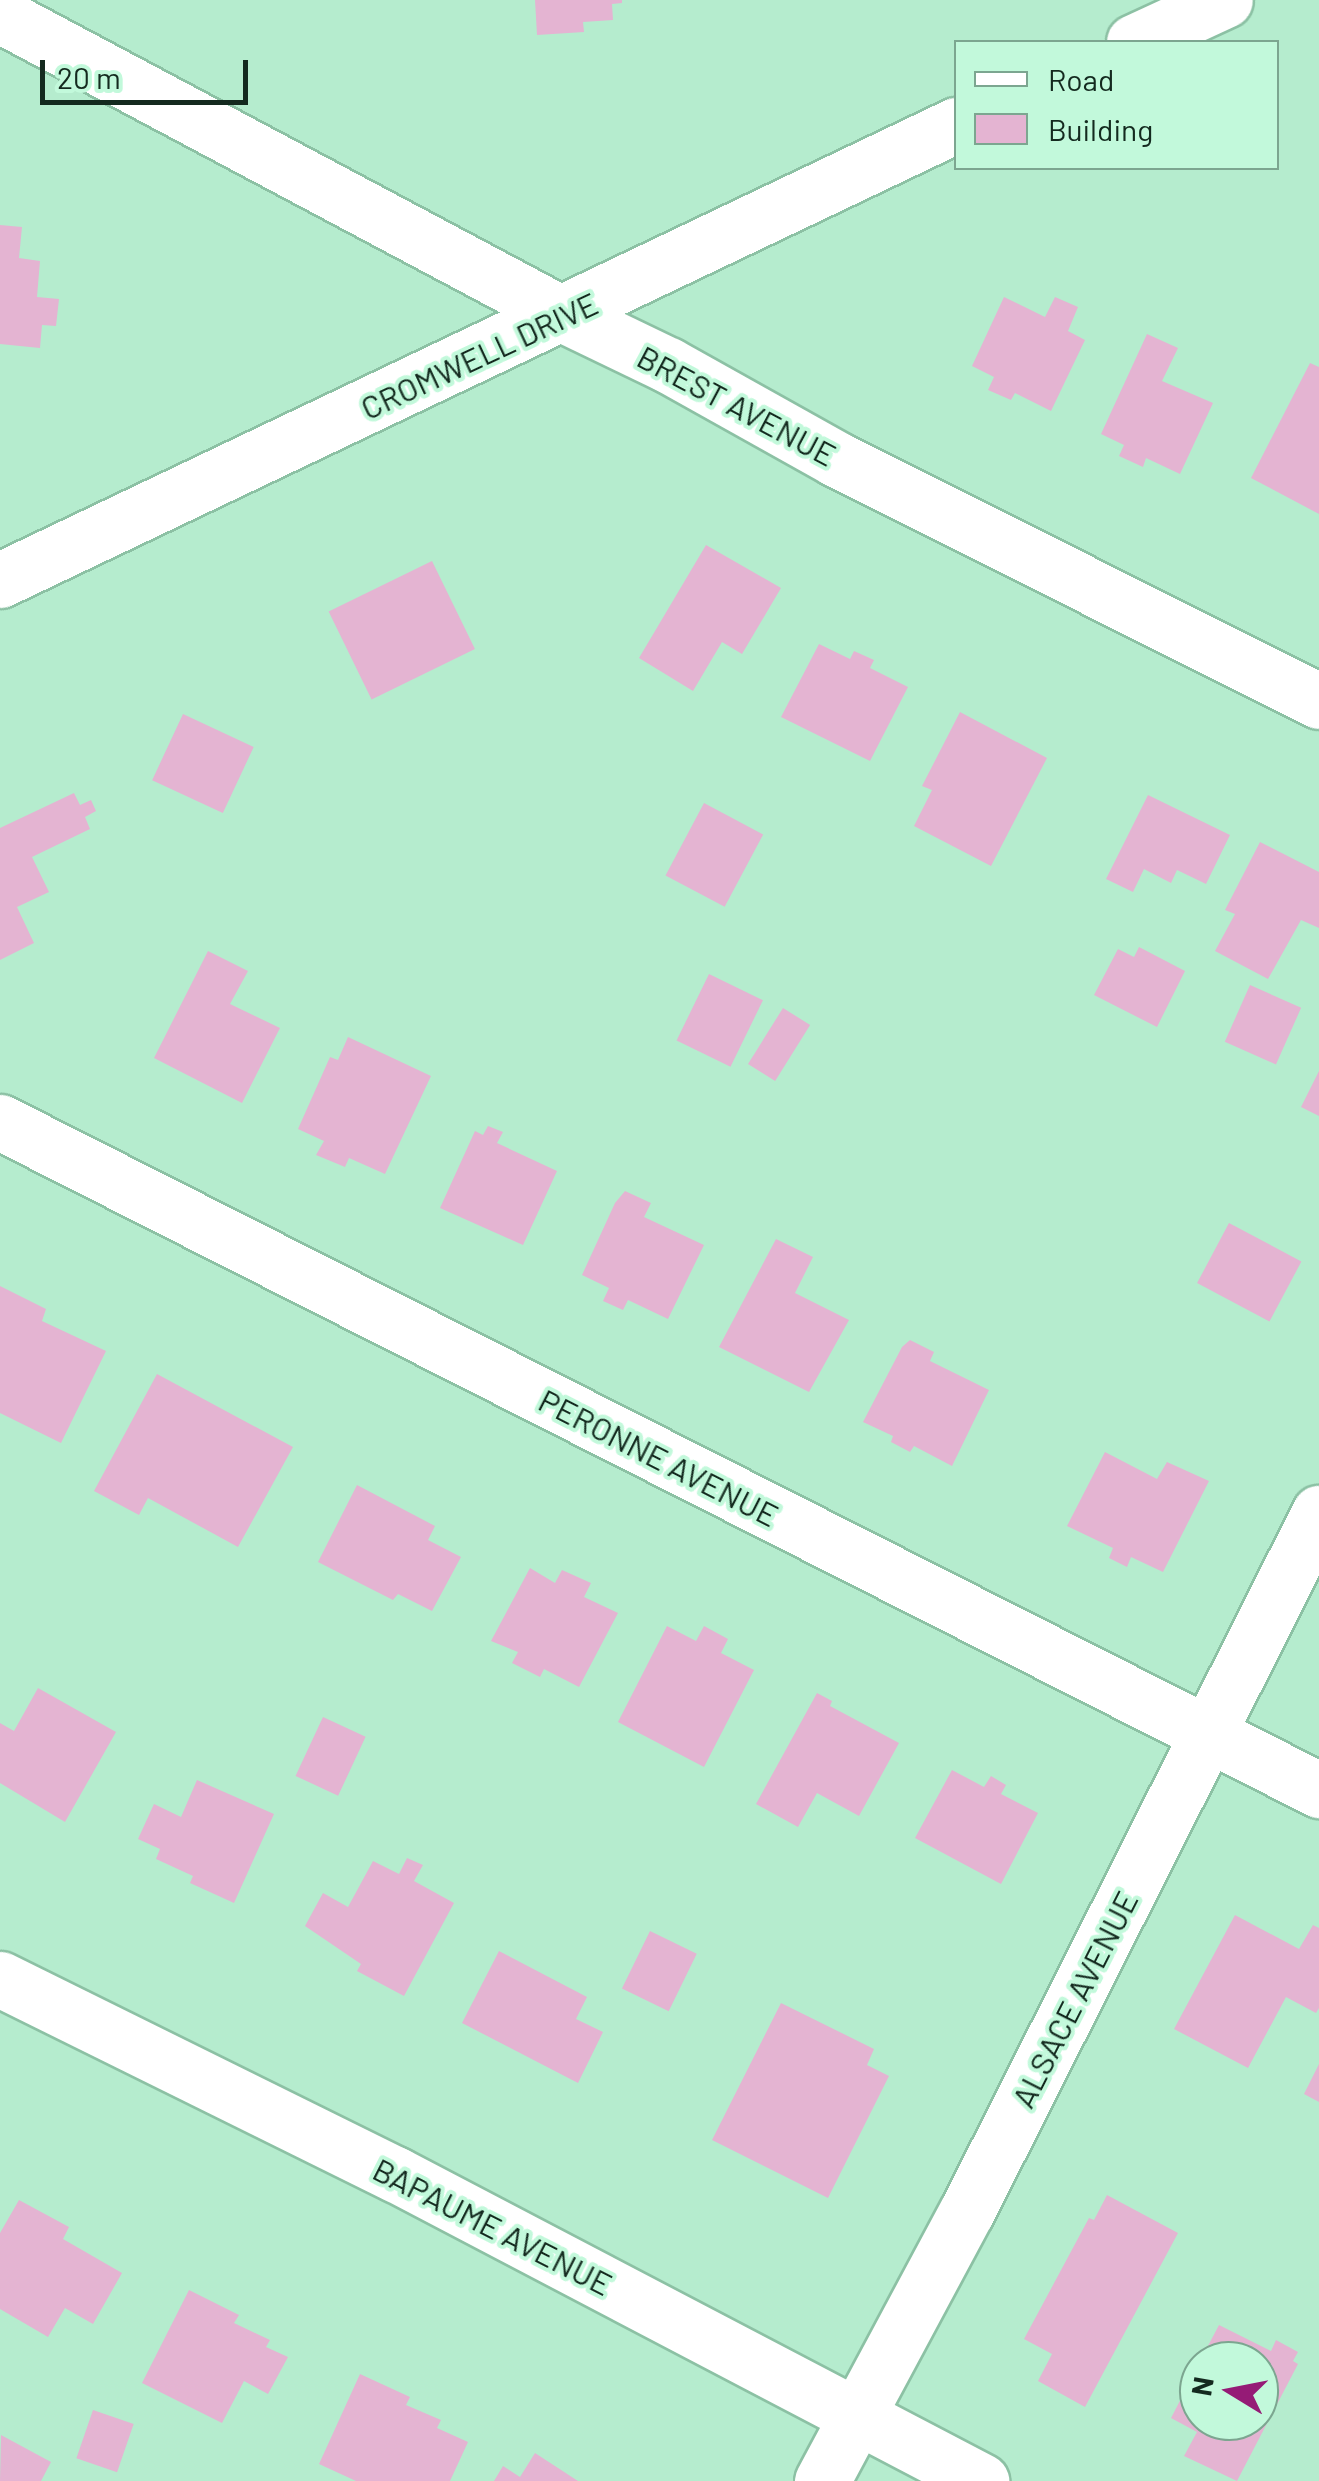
<!DOCTYPE html>
<html>
<head>
<meta charset="utf-8">
<style>
  body { margin:0 }
  #map { position:relative; width:1319px; height:2481px; overflow:hidden; background:#b5ecce; font-family:Barlow,sans-serif }
  div>[style] { position:absolute }
  [style*='--x'] { left:calc(var(--x)*1px); top:calc(var(--y)*1px); width:calc(var(--w)*1px); rotate:calc(var(--a)*1deg) }
  .building>* { inset:0; background:#e4b4d2; transform-origin:0 0 }
  .roads { filter:drop-shadow(2px 0 #8cc1a4) drop-shadow(-2px 0 #8cc1a4) drop-shadow(0 2px #8cc1a4) drop-shadow(0 -2px #8cc1a4) }
  .minor>* { height:55px; margin:-27.5px; padding:0 27.5px; transform-origin:27.5px; border-radius:27.5px; background:#fff }
  span { translate:-50% -50%; white-space:nowrap; text-align:center; line-height:1.15; -webkit-text-stroke:8px #c2f9db; paint-order:stroke }
  .street-label { font-size:32px; color:#142a1f }
  .legend { position:absolute; left:954px; top:40px; width:325px; height:130px; box-sizing:border-box; background:#c2f9db; border:2px solid #7ca690; margin:0; padding:12px 18px; list-style:none; font-size:30px; color:#142a1f }
  .legend li { display:flex; align-items:center; gap:20px; height:50px }
  .legend b { width:50px; border:2px solid #7ca690 }
  .north { position:absolute; left:1179px; top:2341px; width:100px; height:100px; box-sizing:border-box; background:#c2f9db; border:2px solid #7ca690; border-radius:50%; rotate:280deg; font-size:28px; font-weight:700; line-height:40px; text-align:center; color:#142a1f }
  .north::after { content:''; display:block; margin:auto; width:35px; height:45px; background:#951b76; clip-path:polygon(50% 0,100% 100%,50% 72%,0 100%) }
  .scale { position:absolute; left:40px; top:60px; width:208px; height:45px; box-sizing:border-box; border:5px solid #142a1f; border-top:0; padding-left:12px; font-size:30px; line-height:35px; white-space:nowrap; color:#142a1f; -webkit-text-stroke:8px #c2f9db; paint-order:stroke }
</style>
</head>
<body>
<div id="map">
  <div class="building">
    <div style="clip-path:polygon(535px 0,622px 0,622px 3px,612px 4px,613px 20px,583px 22px,584px 32px,537px 35px)"></div>
    <div style="clip-path:polygon(0 225px,22px 227px,19px 258px,40px 261px,37px 297px,59px 299px,56px 326px,42px 325px,40px 348px,0 344px)"></div>
    <div style="clip-path:polygon(1004px 297px,1045px 317px,1055px 297px,1078px 307px,1068px 331px,1085px 340px,1051px 411px,1015px 393px,1011px 400px,988px 390px,994px 377px,972px 366px)"></div>
    <div style="clip-path:polygon(1147px 334px,1178px 348px,1162px 381px,1213px 403px,1180px 474px,1146px 458px,1143px 467px,1119px 456px,1124px 445px,1101px 434px)"></div>
    <div style="clip-path:polygon(1310px 363px,1319px 367px,1319px 514px,1251px 478px)"></div>
    <div style="clip-path:polygon(706px 545px,781px 588px,742px 654px,722px 642px,693px 691px,639px 658px)"></div>
    <div style="left:432px;top:561px;width:98px;height:115px;rotate:64deg"></div>
    <div style="clip-path:polygon(819px 644px,850px 659px,854px 651px,874px 660px,870px 668px,908px 687px,870px 761px,781px 717px)"></div>
    <div style="clip-path:polygon(960px 712px,1047px 758px,991px 866px,914px 826px,932px 790px,922px 786px)"></div>
    <div style="left:183px;top:714px;width:78px;height:73px;rotate:25deg"></div>
    <div style="clip-path:polygon(74px 793px,80px 805px,91px 800px,96px 811px,85px 817px,90px 829px,32px 857px,49px 892px,17px 907px,34px 943px,0 960px,0 828px)"></div>
    <div style="clip-path:polygon(1148px 795px,1230px 835px,1206px 884px,1177px 870px,1171px 883px,1144px 869px,1133px 892px,1106px 879px)"></div>
    <div style="left:704px;top:803px;width:67px;height:82px;rotate:28deg"></div>
    <div style="clip-path:polygon(1260px 842px,1319px 872px,1319px 928px,1301px 920px,1268px 979px,1215px 951px,1235px 914px,1225px 910px)"></div>
    <div style="clip-path:polygon(1139px 947px,1185px 971px,1157px 1027px,1094px 995px,1118px 949px,1134px 957px)"></div>
    <div style="clip-path:polygon(208px 951px,248px 971px,230px 1004px,280px 1028px,242px 1103px,154px 1058px)"></div>
    <div style="left:709px;top:974px;width:60px;height:74px;rotate:26deg"></div>
    <div style="left:1250px;top:985px;width:56px;height:62px;rotate:24deg"></div>
    <div style="left:783px;top:1008px;width:32px;height:66px;rotate:32deg"></div>
    <div style="clip-path:polygon(348px 1037px,431px 1076px,385px 1174px,349px 1158px,345px 1167px,316px 1155px,324px 1141px,298px 1129px,330px 1057px,338px 1060px)"></div>
    <div style="clip-path:polygon(1319px 1071px,1319px 1116px,1301px 1107px)"></div>
    <div style="clip-path:polygon(488px 1126px,503px 1132px,497px 1143px,557px 1171px,523px 1245px,440px 1208px,475px 1131px,483px 1135px)"></div>
    <div style="clip-path:polygon(625px 1191px,651px 1203px,644px 1217px,704px 1245px,668px 1319px,628px 1300px,623px 1310px,603px 1301px,609px 1288px,582px 1275px,615px 1203px)"></div>
    <div style="left:1229px;top:1223px;width:82px;height:68px;rotate:28deg"></div>
    <div style="clip-path:polygon(776px 1239px,813px 1257px,795px 1293px,849px 1320px,809px 1392px,719px 1347px)"></div>
    <div style="clip-path:polygon(0 1286px,46px 1309px,42px 1321px,106px 1351px,61px 1443px,0 1413px)"></div>
    <div style="clip-path:polygon(910px 1340px,934px 1352px,930px 1361px,989px 1390px,952px 1466px,914px 1446px,910px 1452px,891px 1442px,893px 1436px,863px 1422px,902px 1347px)"></div>
    <div style="clip-path:polygon(157px 1374px,293px 1447px,238px 1547px,148px 1498px,139px 1515px,94px 1491px)"></div>
    <div style="clip-path:polygon(1105px 1452px,1157px 1479px,1167px 1462px,1209px 1481px,1163px 1572px,1131px 1557px,1127px 1567px,1109px 1558px,1113px 1548px,1067px 1526px)"></div>
    <div style="clip-path:polygon(357px 1485px,435px 1526px,428px 1540px,461px 1557px,432px 1611px,398px 1594px,393px 1600px,318px 1562px)"></div>
    <div style="clip-path:polygon(530px 1568px,555px 1583px,562px 1570px,591px 1583px,584px 1597px,618px 1613px,579px 1687px,544px 1669px,540px 1677px,512px 1663px,518px 1652px,491px 1641px)"></div>
    <div style="clip-path:polygon(667px 1626px,696px 1641px,704px 1626px,728px 1639px,721px 1653px,754px 1670px,704px 1767px,618px 1722px)"></div>
    <div style="clip-path:polygon(38px 1688px,116px 1732px,65px 1822px,0 1783px,0 1723px,14px 1731px)"></div>
    <div style="clip-path:polygon(817px 1693px,832px 1701px,830px 1706px,899px 1743px,859px 1816px,817px 1793px,798px 1827px,756px 1804px)"></div>
    <div style="left:323px;top:1717px;width:47px;height:65px;rotate:25deg"></div>
    <div style="clip-path:polygon(952px 1770px,984px 1787px,991px 1776px,1006px 1785px,1001px 1794px,1038px 1813px,1001px 1884px,915px 1838px)"></div>
    <div style="clip-path:polygon(197px 1780px,274px 1814px,234px 1903px,190px 1883px,193px 1876px,156px 1859px,160px 1849px,138px 1839px,154px 1804px,181px 1817px)"></div>
    <div style="clip-path:polygon(407px 1858px,423px 1865px,414px 1881px,454px 1903px,404px 1996px,357px 1971px,361px 1964px,305px 1926px,323px 1893px,348px 1907px,373px 1861px,399px 1874px)"></div>
    <div style="clip-path:polygon(1235px 1915px,1299px 1949px,1313px 1925px,1319px 1928px,1319px 2008px,1316px 2013px,1286px 1997px,1248px 2068px,1174px 2029px)"></div>
    <div style="left:650px;top:1931px;width:52px;height:64px;rotate:26deg"></div>
    <div style="clip-path:polygon(499px 1951px,587px 1997px,576px 2019px,603px 2032px,578px 2083px,462px 2023px)"></div>
    <div style="clip-path:polygon(781px 2003px,874px 2049px,867px 2065px,889px 2076px,828px 2198px,712px 2140px)"></div>
    <div style="clip-path:polygon(1319px 2064px,1319px 2102px,1304px 2094px)"></div>
    <div style="clip-path:polygon(1107px 2195px,1178px 2233px,1085px 2407px,1038px 2381px,1052px 2354px,1024px 2339px,1089px 2218px,1094px 2220px)"></div>
    <div style="clip-path:polygon(19px 2200px,69px 2227px,63px 2239px,122px 2273px,93px 2324px,65px 2308px,48px 2337px,0 2309px,0 2233px)"></div>
    <div style="clip-path:polygon(189px 2290px,239px 2315px,234px 2323px,270px 2340px,266px 2347px,288px 2357px,268px 2394px,244px 2381px,222px 2423px,142px 2383px)"></div>
    <div style="clip-path:polygon(1219px 2325px,1271px 2351px,1276px 2340px,1298px 2352px,1293px 2361px,1298px 2364px,1237px 2481px,1184px 2456px,1197px 2432px,1171px 2418px,1199px 2364px,1199px 2421px,1259px 2421px,1259px 2361px,1200px 2361px)"></div>
    <div style="clip-path:polygon(360px 2374px,410px 2397px,406px 2405px,441px 2420px,437px 2428px,468px 2442px,450px 2481px,356px 2481px,319px 2464px)"></div>
    <div style="left:93px;top:2410px;width:43px;height:51px;rotate:19deg"></div>
    <div style="clip-path:polygon(1px 2435px,51px 2462px,41px 2481px,0 2481px)"></div>
    <div style="clip-path:polygon(535px 2453px,578px 2481px,494px 2481px,503px 2466px,520px 2477px)"></div>
  </div>
  <div class="roads">
    <div class="minor">
      <div style="--x:0;--y:15;--w:639;--a:28.01"></div>
      <div style="--x:564;--y:315;--w:115;--a:25.7"></div>
      <div style="--x:668;--y:365;--w:193;--a:29.2"></div>
      <div style="--x:836;--y:459;--w:540;--a:26.61"></div>
      <div style="--x:1134;--y:42;--w:100;--a:-24.8"></div>
      <div style="--x:0;--y:580;--w:1059;--a:-25.45"></div>
      <div style="--x:0;--y:1122;--w:1479;--a:26.86"></div>
      <div style="--x:0;--y:1979;--w:441;--a:26.3"></div>
      <div style="--x:395;--y:2174;--w:662;--a:27.65"></div>
      <div style="--x:822;--y:2481;--w:306;--a:-61.8"></div>
      <div style="--x:967;--y:2211;--w:782;--a:-63.24"></div>
    </div>
  </div>
  <div class="street-label">
    <span style="left:479px;top:355px;rotate:-25deg">CROMWELL DRIVE</span>
    <span style="left:737px;top:405px;rotate:28deg">BREST AVENUE</span>
    <span style="left:659px;top:1457px;rotate:27deg">PERONNE AVENUE</span>
    <span style="left:1074px;top:1999px;rotate:-63deg">ALSACE AVENUE</span>
    <span style="left:493px;top:2226px;rotate:27deg">BAPAUME AVENUE</span>
  </div>
  <ul class="legend">
  <li><b style="height:12px;background:#fff"></b>Road</li>
  <li><b style="height:28px;background:#e4b4d2"></b>Building</li>
  </ul>
  <div class="north">N</div>
  <div class="scale">20 m</div>
</div>
</body>
</html>
